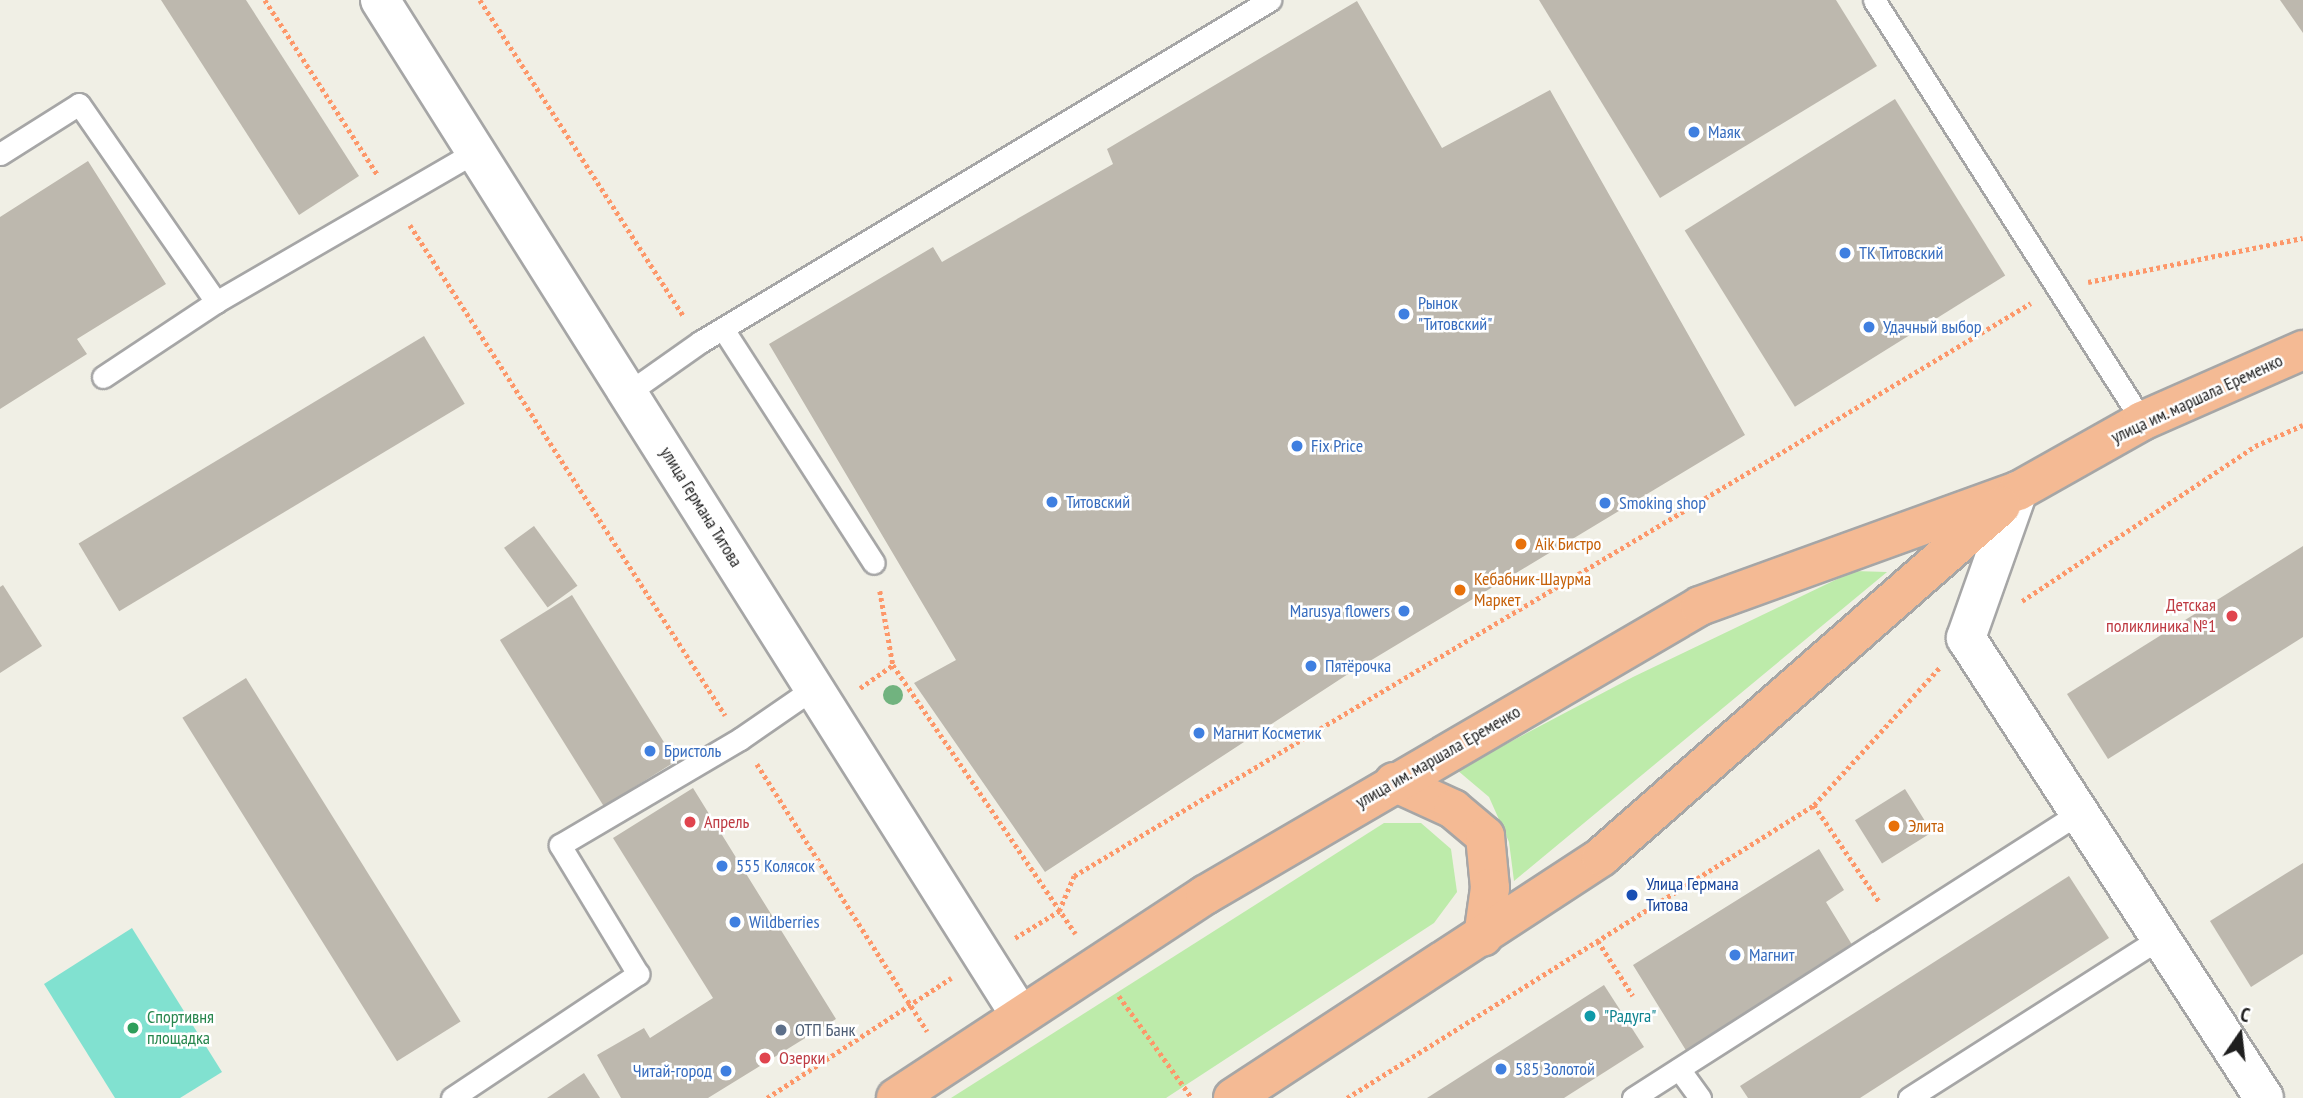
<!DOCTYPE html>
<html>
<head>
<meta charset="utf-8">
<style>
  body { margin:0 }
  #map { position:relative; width:2303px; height:1098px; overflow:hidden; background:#f0efe5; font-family:"PT Sans Narrow",sans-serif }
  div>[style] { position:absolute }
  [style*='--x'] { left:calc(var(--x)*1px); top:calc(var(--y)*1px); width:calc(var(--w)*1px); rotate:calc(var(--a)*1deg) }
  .grass>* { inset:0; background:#bdebaa }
  .pitch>* { inset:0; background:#81e1d0 }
  .building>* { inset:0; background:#bdb8ae; transform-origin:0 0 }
  .path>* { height:4.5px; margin-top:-2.25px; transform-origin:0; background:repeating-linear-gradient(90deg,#fd9769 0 3.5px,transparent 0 7px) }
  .roads { filter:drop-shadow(2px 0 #a6a6a6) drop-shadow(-2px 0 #a6a6a6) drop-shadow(0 2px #a6a6a6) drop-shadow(0 -2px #a6a6a6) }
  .service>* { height:21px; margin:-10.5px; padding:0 10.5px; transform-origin:10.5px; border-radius:10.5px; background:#fff }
  .minor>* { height:38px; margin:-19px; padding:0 19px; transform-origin:19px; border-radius:19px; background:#fff }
  .trunk>* { height:38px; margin:-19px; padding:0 19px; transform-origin:19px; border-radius:19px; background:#f4ba94 }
  .trees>* { width:20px; height:20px; margin:-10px; border-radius:50%; background:#71b37f }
  .dots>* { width:19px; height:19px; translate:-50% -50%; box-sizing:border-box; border:4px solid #fff; border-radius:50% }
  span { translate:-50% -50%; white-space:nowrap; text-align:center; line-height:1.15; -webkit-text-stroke:5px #fff; paint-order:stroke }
  .shop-label { font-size:18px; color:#366cbe }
  .left { translate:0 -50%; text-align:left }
  .right { translate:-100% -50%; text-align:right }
  .street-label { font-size:18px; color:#1f1f1f }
  .food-label { font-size:18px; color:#c56008 }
  .health-label { font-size:18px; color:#be3a42 }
  .transit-label { font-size:18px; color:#164399 }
  .culture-label { font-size:18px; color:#0d838f }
  .leisure-label { font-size:18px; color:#27864d }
  .service-label { font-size:18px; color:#4e5e75 }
  .north { position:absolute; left:2205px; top:1000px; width:70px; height:70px; -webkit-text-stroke:5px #fff; paint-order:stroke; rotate:14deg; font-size:19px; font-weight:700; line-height:28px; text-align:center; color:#1f1f1f }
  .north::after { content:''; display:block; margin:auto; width:24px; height:32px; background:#1f1f1f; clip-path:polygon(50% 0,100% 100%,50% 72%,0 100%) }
</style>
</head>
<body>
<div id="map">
  <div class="grass">
    <div style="clip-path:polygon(1854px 571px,1887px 572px,1514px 881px,1509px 842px,1489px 797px,1457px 770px,1633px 677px)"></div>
    <div style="clip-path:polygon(1384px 823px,1421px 823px,1451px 849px,1457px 892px,1434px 923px,1166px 1098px,951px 1098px)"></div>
  </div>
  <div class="pitch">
    <div style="clip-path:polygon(132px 928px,222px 1072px,180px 1098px,115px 1098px,44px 984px)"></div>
  </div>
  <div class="building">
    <div style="clip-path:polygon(161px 0,246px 0,359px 176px,299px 215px)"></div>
    <div style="clip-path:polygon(1539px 0,1836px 0,1877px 66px,1660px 198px)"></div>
    <div style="clip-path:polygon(2280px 0,2303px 0,2303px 33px)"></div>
    <div style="clip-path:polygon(1357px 1px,1442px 148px,1550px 90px,1745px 435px,1345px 676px,1045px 872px,914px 683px,956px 660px,769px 344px,933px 247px,942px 262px,1113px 164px,1107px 149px)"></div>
    <div style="left:1895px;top:99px;width:208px;height:248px;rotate:58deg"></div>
    <div style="clip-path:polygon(88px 161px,166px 284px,77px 339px,87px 354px,0 409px,0 217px)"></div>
    <div style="left:424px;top:336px;width:79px;height:403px;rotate:59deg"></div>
    <div style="left:534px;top:526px;width:74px;height:37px;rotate:54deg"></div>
    <div style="clip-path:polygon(2303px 546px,2303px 637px,2108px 759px,2067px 694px)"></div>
    <div style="clip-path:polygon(3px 585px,42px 646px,0 673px,0 587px)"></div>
    <div style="left:572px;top:595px;width:196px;height:85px;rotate:58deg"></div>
    <div style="left:246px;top:678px;width:405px;height:75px;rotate:58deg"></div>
    <div style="clip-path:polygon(693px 788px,836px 1019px,708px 1098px,621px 1098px,597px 1055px,644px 1028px,650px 1038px,713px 998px,613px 838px)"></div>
    <div style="left:1905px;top:789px;width:51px;height:59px;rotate:58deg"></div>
    <div style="clip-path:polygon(1819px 849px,1844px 890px,1826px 902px,1854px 948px,1687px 1052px,1633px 965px)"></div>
    <div style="clip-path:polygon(2303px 863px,2303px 954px,2251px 987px,2210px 921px)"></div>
    <div style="clip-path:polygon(2069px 876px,2109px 938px,1860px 1098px,1748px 1098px,1740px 1086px)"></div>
    <div style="clip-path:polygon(1604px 985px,1644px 1047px,1564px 1098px,1427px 1098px)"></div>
    <div style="clip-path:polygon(584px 1073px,600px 1098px,547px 1098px)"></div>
  </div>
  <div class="path">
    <div style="--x:265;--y:0;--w:207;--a:57.2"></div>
    <div style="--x:480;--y:0;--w:377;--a:57.2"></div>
    <div style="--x:410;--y:225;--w:583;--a:57.26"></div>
    <div style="--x:2088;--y:282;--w:219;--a:-11.6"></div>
    <div style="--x:880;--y:591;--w:75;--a:80"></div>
    <div style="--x:893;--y:665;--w:325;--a:55.8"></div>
    <div style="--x:2022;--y:601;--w:280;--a:-33.6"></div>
    <div style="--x:2255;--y:446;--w:52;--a:-23.6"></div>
    <div style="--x:860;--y:688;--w:40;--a:-34.9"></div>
    <div style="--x:757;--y:764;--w:317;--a:57.5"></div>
    <div style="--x:1814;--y:805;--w:118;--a:56"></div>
    <div style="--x:1015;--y:938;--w:52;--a:-31.5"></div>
    <div style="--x:1059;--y:911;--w:38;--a:-67"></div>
    <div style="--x:1074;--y:876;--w:1115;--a:-30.91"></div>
    <div style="--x:1598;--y:941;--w:65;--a:57.5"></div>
    <div style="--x:1119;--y:996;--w:125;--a:54.4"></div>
    <div style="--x:767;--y:1098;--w:220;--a:-33.1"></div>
    <div style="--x:1347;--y:1098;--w:551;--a:-32.1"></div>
    <div style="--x:1814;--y:805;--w:187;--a:-47.6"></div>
  </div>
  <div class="roads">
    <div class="service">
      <div style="--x:1874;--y:0;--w:499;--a:57.5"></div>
      <div style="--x:0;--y:154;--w:93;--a:-32.3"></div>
      <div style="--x:79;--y:104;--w:241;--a:55.3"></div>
      <div style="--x:216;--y:302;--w:302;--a:-30.1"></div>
      <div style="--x:723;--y:329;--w:278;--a:57.2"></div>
      <div style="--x:103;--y:377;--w:136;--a:-33.6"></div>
      <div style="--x:629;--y:392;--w:87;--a:-35.2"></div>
      <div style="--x:700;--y:342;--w:665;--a:-30.96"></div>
      <div style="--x:1679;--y:1069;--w:36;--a:54"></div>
      <div style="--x:452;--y:1098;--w:224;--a:-33.7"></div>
      <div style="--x:638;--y:974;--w:151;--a:-121.2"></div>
      <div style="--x:560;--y:845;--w:209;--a:-30.5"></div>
      <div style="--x:740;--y:739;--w:90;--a:-34.6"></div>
      <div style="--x:1633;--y:1098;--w:529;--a:-32.58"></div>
      <div style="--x:1909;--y:1098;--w:298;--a:-32.5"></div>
    </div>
    <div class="minor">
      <div style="--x:380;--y:0;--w:1200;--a:57.77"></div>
      <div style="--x:2018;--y:491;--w:156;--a:109.5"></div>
      <div style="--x:1966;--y:638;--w:548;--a:57.06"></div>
    </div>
    <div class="trunk">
      <div style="--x:1394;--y:782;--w:65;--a:24.6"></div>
      <div style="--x:1453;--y:809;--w:42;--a:40.2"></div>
      <div style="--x:1485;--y:836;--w:52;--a:84.5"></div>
      <div style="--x:1490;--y:888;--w:49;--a:98.1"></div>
      <div style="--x:896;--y:1098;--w:370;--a:-33.3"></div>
      <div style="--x:1205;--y:895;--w:573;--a:-30.28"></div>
      <div style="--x:1700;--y:606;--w:338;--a:-19.9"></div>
      <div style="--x:2018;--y:491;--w:142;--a:-29.4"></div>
      <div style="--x:2142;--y:421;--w:176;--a:-23.8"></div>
      <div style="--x:1233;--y:1098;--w:440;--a:-33.2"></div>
      <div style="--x:1601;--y:857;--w:532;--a:-41.27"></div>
    </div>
  </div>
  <div class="trees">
    <div style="left:893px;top:695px"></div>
  </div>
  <div class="dots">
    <div style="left:1694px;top:132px;background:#3f7fe0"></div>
    <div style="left:1845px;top:253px;background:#3f7fe0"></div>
    <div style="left:1404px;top:314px;background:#3f7fe0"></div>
    <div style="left:1869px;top:327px;background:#3f7fe0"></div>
    <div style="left:1297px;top:446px;background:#3f7fe0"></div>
    <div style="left:1052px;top:502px;background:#3f7fe0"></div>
    <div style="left:1605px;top:503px;background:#3f7fe0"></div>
    <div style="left:1521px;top:544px;background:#e8710a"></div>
    <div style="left:1460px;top:590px;background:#e8710a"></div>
    <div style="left:1404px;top:611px;background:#3f7fe0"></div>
    <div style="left:2232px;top:616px;background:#e0444e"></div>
    <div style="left:1311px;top:666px;background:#3f7fe0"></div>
    <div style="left:1199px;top:733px;background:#3f7fe0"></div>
    <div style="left:650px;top:751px;background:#3f7fe0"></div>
    <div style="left:690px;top:822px;background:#e0444e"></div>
    <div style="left:1894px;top:826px;background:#e8710a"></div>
    <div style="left:722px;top:866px;background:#3f7fe0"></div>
    <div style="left:1632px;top:895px;background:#1a4fb4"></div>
    <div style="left:735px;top:922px;background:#3f7fe0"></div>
    <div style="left:1735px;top:955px;background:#3f7fe0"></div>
    <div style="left:1590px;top:1016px;background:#0f9aa8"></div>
    <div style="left:133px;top:1028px;background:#2e9e5b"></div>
    <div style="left:781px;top:1030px;background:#5c6f8a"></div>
    <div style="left:765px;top:1058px;background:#e0444e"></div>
    <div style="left:1501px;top:1069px;background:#3f7fe0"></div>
    <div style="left:726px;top:1071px;background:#3f7fe0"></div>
  </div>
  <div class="shop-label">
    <span class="left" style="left:1708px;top:132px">Маяк</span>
    <span class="left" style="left:1859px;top:253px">ТК Титовский</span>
    <span class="left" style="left:1418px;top:314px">Рынок<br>"Титовский"</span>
    <span class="left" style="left:1883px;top:327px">Удачный выбор</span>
    <span class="left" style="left:1311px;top:446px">Fix Price</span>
    <span class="left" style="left:1066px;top:502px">Титовский</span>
    <span class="left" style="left:1619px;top:503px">Smoking shop</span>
    <span class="right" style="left:1390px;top:611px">Marusya flowers</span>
    <span class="left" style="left:1325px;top:666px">Пятёрочка</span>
    <span class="left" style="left:1213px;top:733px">Магнит Косметик</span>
    <span class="left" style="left:664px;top:751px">Бристоль</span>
    <span class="left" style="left:736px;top:866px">555 Колясок</span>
    <span class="left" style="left:749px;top:922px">Wildberries</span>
    <span class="left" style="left:1749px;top:955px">Магнит</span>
    <span class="left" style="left:1515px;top:1069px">585 Золотой</span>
    <span class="right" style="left:712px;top:1071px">Читай-город</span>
  </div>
  <div class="street-label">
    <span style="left:2197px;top:399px;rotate:-25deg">улица им. маршала Еременко</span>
    <span style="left:701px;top:507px;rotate:58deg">улица Германа Титова</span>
    <span style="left:1438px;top:757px;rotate:-30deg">улица им. маршала Еременко</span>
  </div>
  <div class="food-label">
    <span class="left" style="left:1535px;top:544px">Aik Бистро</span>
    <span class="left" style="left:1474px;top:590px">Кебабник-Шаурма<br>Маркет</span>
    <span class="left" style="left:1908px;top:826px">Элита</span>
  </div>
  <div class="health-label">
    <span class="right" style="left:2216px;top:616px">Детская<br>поликлиника №1</span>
    <span class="left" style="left:704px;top:822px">Апрель</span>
    <span class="left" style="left:779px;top:1058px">Озерки</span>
  </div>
  <div class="transit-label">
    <span class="left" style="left:1646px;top:895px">Улица Германа<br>Титова</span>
  </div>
  <div class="culture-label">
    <span class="left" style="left:1604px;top:1016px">"Радуга"</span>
  </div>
  <div class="leisure-label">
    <span class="left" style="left:147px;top:1028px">Спортивня<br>площадка</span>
  </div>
  <div class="service-label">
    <span class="left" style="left:795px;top:1030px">ОТП Банк</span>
  </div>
  <div class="north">С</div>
</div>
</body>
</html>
